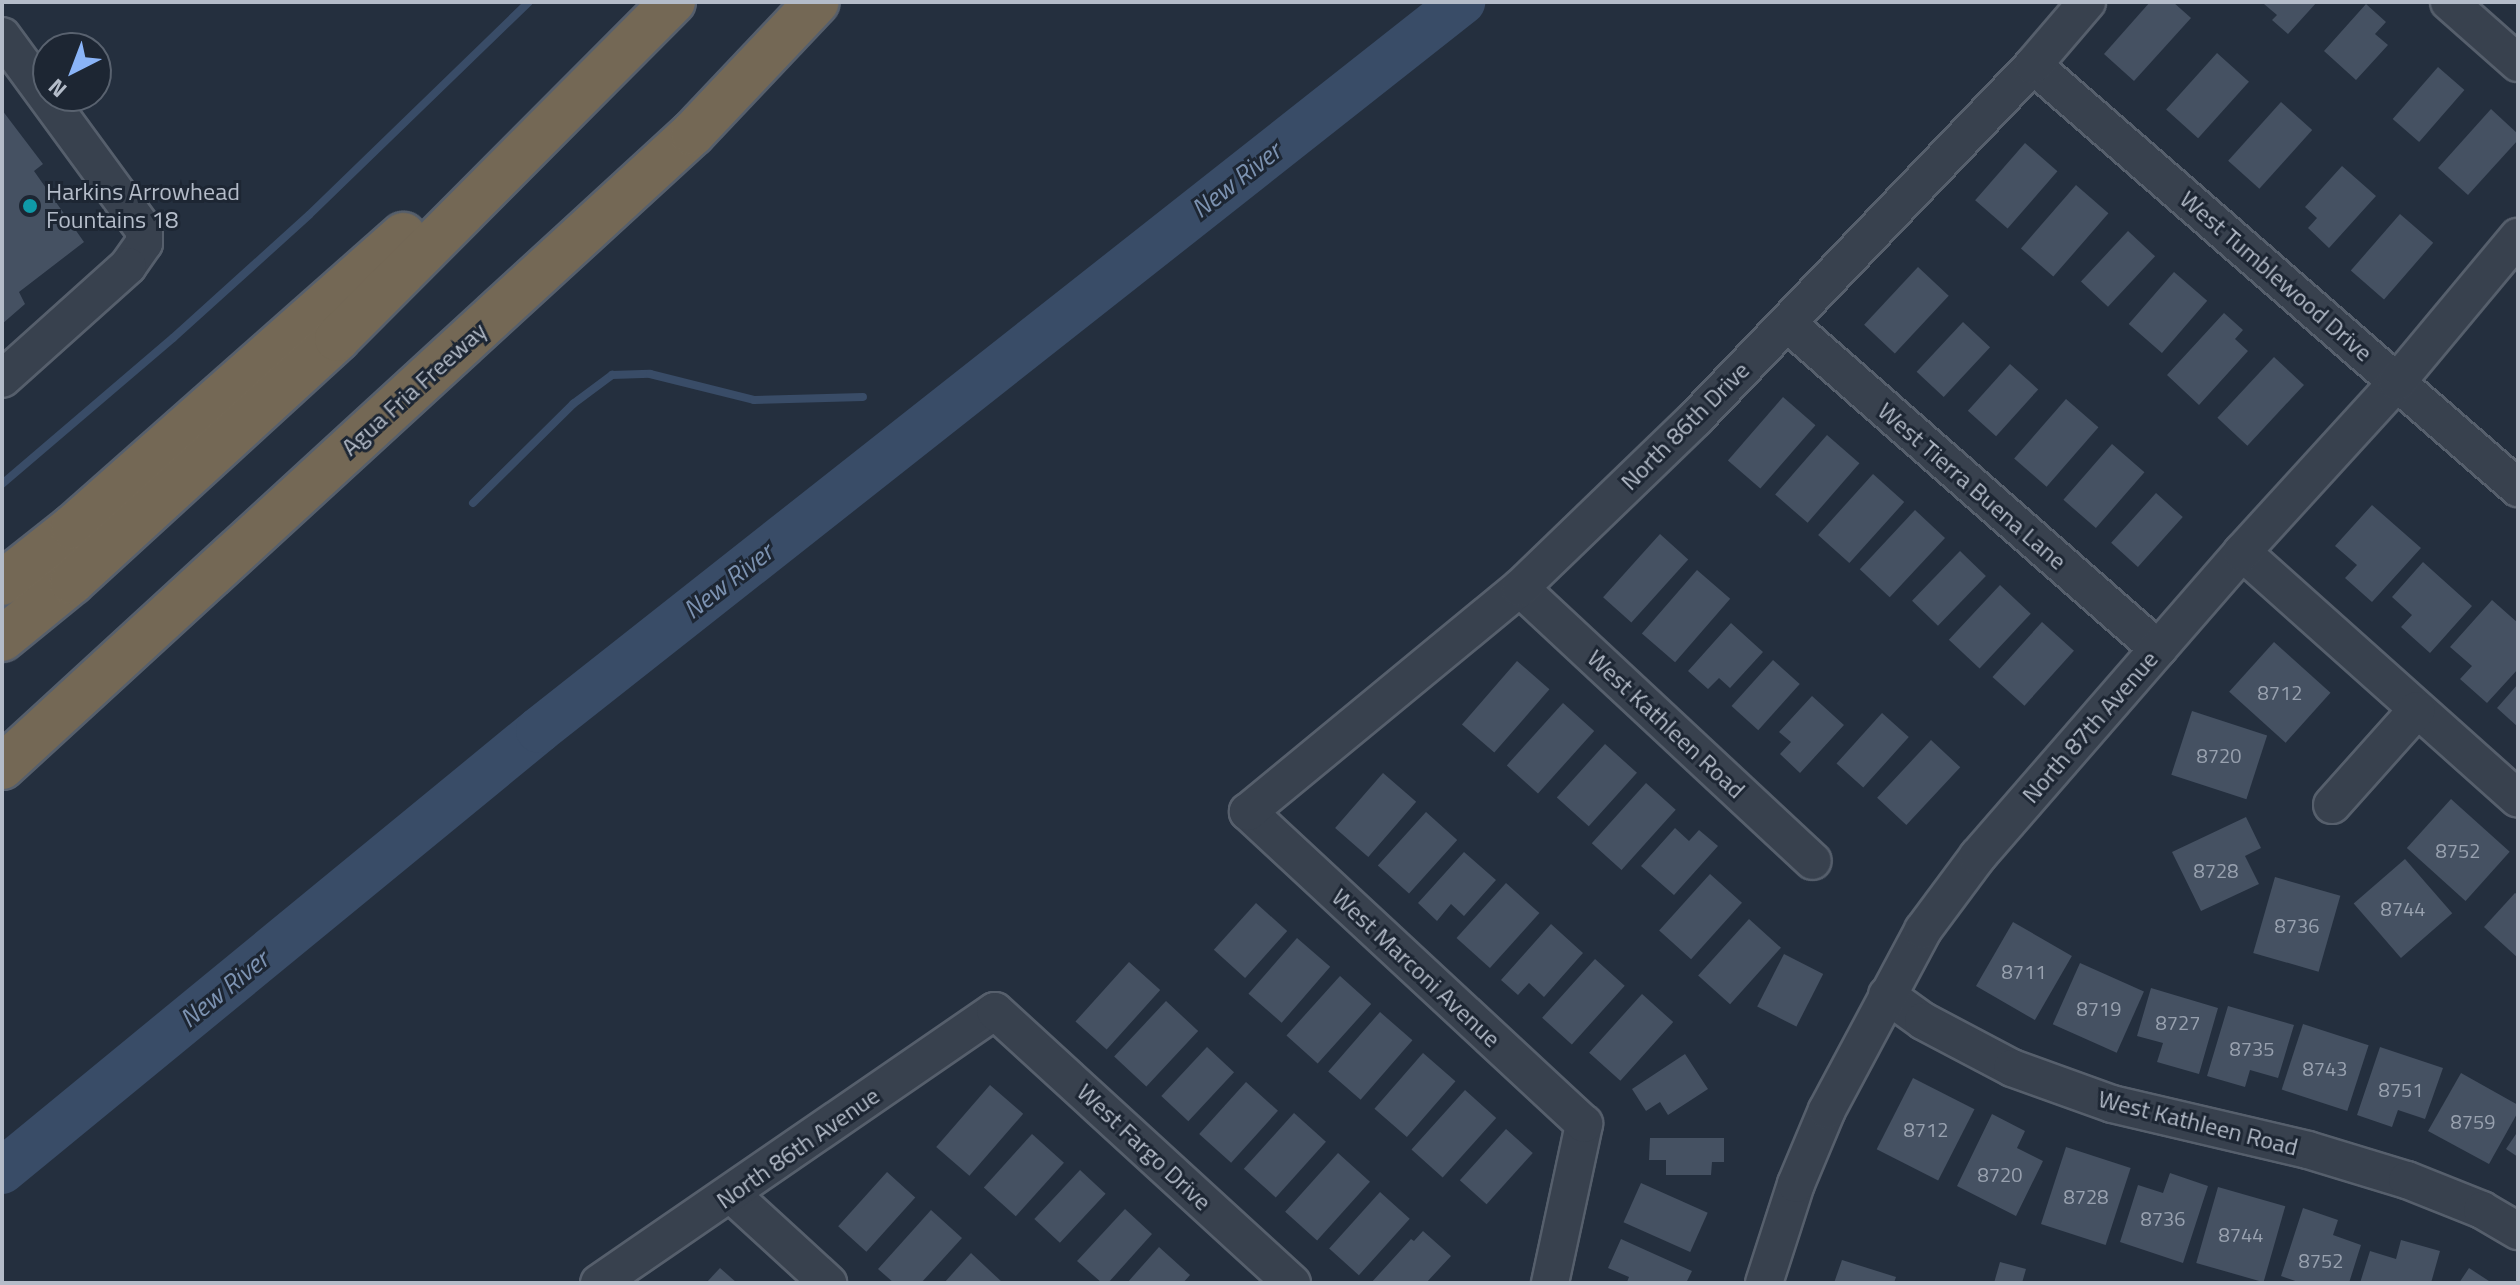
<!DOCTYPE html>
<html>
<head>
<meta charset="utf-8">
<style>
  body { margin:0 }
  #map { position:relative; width:2520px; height:1285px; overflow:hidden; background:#242f3e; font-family:"Titillium Web",sans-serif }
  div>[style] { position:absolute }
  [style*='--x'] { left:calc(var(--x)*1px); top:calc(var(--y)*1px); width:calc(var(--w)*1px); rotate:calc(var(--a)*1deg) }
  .stream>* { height:8px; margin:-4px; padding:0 4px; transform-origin:4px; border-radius:4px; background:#394c67 }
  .river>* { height:46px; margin:-23px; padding:0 23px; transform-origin:23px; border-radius:23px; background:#394c67 }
  .building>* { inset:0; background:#455162; transform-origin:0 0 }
  .roads { filter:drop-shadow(2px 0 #565f6c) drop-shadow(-2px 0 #565f6c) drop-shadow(0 2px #565f6c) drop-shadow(0 -2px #565f6c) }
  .minor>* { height:36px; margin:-18px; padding:0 18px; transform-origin:18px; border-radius:18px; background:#38414e }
  .highway>* { height:44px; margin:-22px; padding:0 22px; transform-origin:22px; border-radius:22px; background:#746855 }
  .dots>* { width:22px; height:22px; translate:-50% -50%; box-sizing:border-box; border:4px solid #1d2633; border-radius:50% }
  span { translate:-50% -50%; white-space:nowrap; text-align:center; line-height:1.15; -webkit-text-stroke:6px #1d2633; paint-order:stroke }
  .number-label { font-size:20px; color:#98a1af }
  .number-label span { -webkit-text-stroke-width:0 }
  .poi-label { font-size:24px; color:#b4bcc9 }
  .left { translate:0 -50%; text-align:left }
  .street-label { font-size:24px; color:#b4bcc9 }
  .water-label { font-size:26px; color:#7c92b1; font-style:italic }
  .frame { position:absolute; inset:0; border:4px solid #b4bcc9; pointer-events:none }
  .north { position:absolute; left:32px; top:32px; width:80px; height:80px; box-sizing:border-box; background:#1d2633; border:2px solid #59626f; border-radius:50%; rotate:222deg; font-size:22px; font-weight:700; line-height:32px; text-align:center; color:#b4bcc9 }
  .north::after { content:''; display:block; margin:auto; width:28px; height:36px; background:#8ab4f8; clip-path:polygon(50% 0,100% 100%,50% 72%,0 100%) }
</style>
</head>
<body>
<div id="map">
  <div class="stream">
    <div style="--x:2;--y:484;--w:225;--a:-40.5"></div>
    <div style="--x:173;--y:338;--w:183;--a:-42.1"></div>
    <div style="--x:309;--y:215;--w:306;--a:-44.1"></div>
    <div style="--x:473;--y:503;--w:141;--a:-44.7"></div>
    <div style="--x:573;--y:404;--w:49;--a:-36.6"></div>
    <div style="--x:612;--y:375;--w:38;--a:-2"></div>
    <div style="--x:650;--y:374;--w:107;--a:14"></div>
    <div style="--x:754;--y:400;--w:109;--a:-1.6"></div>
  </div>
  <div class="river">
    <div style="--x:2;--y:1171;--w:695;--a:-39.39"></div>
    <div style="--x:539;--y:730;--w:1176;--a:-38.26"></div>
  </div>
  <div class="building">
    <div style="clip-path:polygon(2150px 2px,2173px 2px,2191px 18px,2134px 81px,2104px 54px)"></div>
    <div style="clip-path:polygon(2266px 2px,2317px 2px,2288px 34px,2272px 20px,2277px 15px,2264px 4px)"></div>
    <div style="clip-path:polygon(2366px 4px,2386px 22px,2375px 34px,2388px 45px,2356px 80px,2324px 51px)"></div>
    <div style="left:2217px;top:53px;width:43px;height:76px;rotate:42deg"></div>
    <div style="left:2438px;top:67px;width:35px;height:69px;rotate:41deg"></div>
    <div style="left:2281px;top:102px;width:42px;height:79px;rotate:42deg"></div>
    <div style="clip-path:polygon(2491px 109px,2518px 134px,2518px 140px,2468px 195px,2438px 168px)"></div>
    <div style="clip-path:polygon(2px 110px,43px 164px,34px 171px,84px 242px,19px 292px,25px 304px,2px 324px)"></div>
    <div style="left:2025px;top:143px;width:43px;height:76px;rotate:41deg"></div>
    <div style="clip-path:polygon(2342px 166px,2376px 196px,2329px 248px,2308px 228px,2317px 218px,2305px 207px)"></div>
    <div style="left:2076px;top:185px;width:43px;height:84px;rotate:41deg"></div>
    <div style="left:2400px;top:214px;width:44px;height:75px;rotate:41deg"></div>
    <div style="left:2128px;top:231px;width:37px;height:69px;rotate:43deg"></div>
    <div style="left:1918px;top:267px;width:42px;height:79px;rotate:43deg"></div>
    <div style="left:2174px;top:272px;width:44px;height:69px;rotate:41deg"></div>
    <div style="clip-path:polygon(2224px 313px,2243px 330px,2235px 339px,2248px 351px,2199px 405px,2167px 375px)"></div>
    <div style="left:1963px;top:322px;width:37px;height:68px;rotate:43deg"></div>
    <div style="left:2274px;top:357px;width:41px;height:83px;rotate:43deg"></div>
    <div style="left:2010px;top:364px;width:38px;height:63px;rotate:42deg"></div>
    <div style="left:1783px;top:397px;width:43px;height:84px;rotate:41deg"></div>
    <div style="left:2066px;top:399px;width:43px;height:79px;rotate:41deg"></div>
    <div style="left:1827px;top:435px;width:43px;height:79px;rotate:41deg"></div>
    <div style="left:2112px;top:444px;width:43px;height:74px;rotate:41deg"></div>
    <div style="left:1873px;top:474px;width:42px;height:82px;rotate:42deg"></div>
    <div style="left:2156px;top:493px;width:36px;height:67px;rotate:42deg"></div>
    <div style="clip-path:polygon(2372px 505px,2421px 548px,2372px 602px,2345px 578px,2357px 565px,2335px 546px)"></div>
    <div style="left:1915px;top:510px;width:41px;height:81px;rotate:43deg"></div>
    <div style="left:1660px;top:534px;width:38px;height:85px;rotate:42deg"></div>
    <div style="left:1960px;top:551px;width:36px;height:69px;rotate:44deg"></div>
    <div style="clip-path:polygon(2423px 562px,2472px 606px,2430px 653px,2401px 627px,2412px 615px,2392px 597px)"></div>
    <div style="left:1697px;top:570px;width:44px;height:84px;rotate:41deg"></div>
    <div style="left:2000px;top:585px;width:42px;height:75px;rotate:43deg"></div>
    <div style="clip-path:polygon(2492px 600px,2518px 623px,2518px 669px,2487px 703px,2460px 679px,2472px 666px,2450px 647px)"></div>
    <div style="left:2042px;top:622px;width:43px;height:74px;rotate:42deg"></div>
    <div style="clip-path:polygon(1731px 623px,1763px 652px,1730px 688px,1719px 678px,1708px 689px,1688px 671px)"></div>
    <div style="left:2274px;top:642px;width:76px;height:67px;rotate:42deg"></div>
    <div style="left:1773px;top:660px;width:36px;height:62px;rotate:42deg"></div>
    <div style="left:1517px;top:661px;width:43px;height:84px;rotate:41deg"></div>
    <div style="clip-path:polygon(2518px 684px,2518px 727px,2497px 708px)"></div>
    <div style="clip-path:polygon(1812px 696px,1844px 725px,1800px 773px,1780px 754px,1791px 742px,1779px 732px)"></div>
    <div style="left:1563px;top:703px;width:42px;height:84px;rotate:42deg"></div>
    <div style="left:2192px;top:711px;width:79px;height:67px;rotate:18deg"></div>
    <div style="left:1882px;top:713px;width:36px;height:68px;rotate:42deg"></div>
    <div style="left:1931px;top:740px;width:40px;height:79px;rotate:43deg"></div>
    <div style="left:1605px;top:744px;width:43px;height:72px;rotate:42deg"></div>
    <div style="left:1383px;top:773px;width:44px;height:73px;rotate:41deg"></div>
    <div style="left:1646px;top:783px;width:40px;height:81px;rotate:42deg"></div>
    <div style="left:2451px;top:799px;width:79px;height:66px;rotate:42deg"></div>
    <div style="left:1426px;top:812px;width:42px;height:72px;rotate:42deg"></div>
    <div style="clip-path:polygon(2246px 817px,2261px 848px,2245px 856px,2259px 884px,2201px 911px,2172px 852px)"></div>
    <div style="clip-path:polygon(1675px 828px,1689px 841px,1699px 830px,1718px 846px,1674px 895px,1641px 866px)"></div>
    <div style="clip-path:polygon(1464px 852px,1496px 880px,1464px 916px,1451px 904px,1437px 921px,1418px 903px)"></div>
    <div style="left:2405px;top:859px;width:72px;height:68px;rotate:49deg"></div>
    <div style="left:1710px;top:874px;width:43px;height:76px;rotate:42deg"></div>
    <div style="left:2275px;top:877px;width:68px;height:79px;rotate:16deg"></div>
    <div style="left:1506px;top:883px;width:45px;height:74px;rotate:42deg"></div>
    <div style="clip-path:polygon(2515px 893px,2518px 895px,2518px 958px,2484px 927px)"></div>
    <div style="left:1256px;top:903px;width:42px;height:63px;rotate:42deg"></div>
    <div style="left:1749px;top:919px;width:43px;height:76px;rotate:42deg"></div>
    <div style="left:2013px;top:922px;width:68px;height:74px;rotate:30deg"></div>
    <div style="clip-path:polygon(1551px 924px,1583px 953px,1544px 997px,1529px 983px,1518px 995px,1501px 980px)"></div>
    <div style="left:1297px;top:938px;width:44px;height:74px;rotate:41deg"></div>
    <div style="left:1784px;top:954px;width:44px;height:59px;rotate:27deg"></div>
    <div style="left:1595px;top:959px;width:40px;height:79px;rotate:42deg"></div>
    <div style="left:1129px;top:962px;width:42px;height:80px;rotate:42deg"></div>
    <div style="left:2080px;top:963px;width:70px;height:67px;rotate:24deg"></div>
    <div style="left:1340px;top:976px;width:42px;height:80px;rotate:42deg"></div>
    <div style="clip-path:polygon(2151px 988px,2218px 1008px,2199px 1074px,2157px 1062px,2163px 1043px,2137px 1036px)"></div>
    <div style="left:1642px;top:994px;width:42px;height:79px;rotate:42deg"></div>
    <div style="left:1166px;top:1001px;width:44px;height:76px;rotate:43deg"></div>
    <div style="clip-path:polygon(2228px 1006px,2294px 1025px,2278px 1078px,2250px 1070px,2245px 1087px,2207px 1076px)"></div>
    <div style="left:1380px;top:1012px;width:43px;height:79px;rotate:41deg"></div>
    <div style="left:2303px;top:1024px;width:69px;height:69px;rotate:18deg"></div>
    <div style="left:1207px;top:1047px;width:37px;height:67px;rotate:43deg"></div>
    <div style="clip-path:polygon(2380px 1047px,2443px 1068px,2425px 1119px,2398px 1110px,2392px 1127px,2357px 1115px)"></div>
    <div style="left:1423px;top:1053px;width:43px;height:74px;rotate:41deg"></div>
    <div style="clip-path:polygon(1685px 1054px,1708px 1089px,1668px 1115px,1660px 1102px,1646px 1111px,1632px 1089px)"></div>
    <div style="clip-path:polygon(2461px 1073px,2518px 1105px,2518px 1112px,2489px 1164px,2428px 1131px)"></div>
    <div style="left:1913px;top:1078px;width:69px;height:80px;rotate:27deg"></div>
    <div style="left:1246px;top:1082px;width:43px;height:70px;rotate:42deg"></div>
    <div style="left:990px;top:1085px;width:44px;height:82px;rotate:41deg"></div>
    <div style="left:1465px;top:1090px;width:42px;height:80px;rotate:42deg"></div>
    <div style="left:1294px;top:1113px;width:43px;height:75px;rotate:42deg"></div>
    <div style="clip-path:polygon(1992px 1114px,2025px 1131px,2017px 1148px,2043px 1161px,2016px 1216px,1957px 1186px)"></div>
    <div style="left:1506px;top:1129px;width:36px;height:69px;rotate:42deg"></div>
    <div style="clip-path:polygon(2518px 1131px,2518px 1157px,2506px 1149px)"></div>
    <div style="left:1032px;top:1134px;width:43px;height:72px;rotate:42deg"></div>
    <div style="clip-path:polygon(1650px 1138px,1724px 1138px,1724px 1162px,1712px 1162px,1711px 1175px,1666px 1175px,1666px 1160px,1649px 1160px)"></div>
    <div style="left:2066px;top:1147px;width:68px;height:81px;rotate:18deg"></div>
    <div style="left:1338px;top:1153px;width:43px;height:79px;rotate:42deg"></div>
    <div style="left:1080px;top:1170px;width:35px;height:67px;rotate:43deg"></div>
    <div style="left:887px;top:1172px;width:38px;height:73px;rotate:42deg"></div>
    <div style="clip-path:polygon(2170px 1173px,2208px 1186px,2183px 1263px,2120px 1242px,2138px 1185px,2163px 1193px)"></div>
    <div style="left:1641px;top:1183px;width:73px;height:43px;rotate:24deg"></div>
    <div style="left:2218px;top:1187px;width:70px;height:79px;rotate:16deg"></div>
    <div style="left:1380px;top:1192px;width:40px;height:76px;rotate:42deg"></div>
    <div style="clip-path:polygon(2303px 1208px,2338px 1220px,2333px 1235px,2361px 1245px,2349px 1283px,2301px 1283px,2281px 1276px)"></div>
    <div style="clip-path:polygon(1125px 1209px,1152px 1234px,1108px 1283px,1102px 1283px,1077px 1261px)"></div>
    <div style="clip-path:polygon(931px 1210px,962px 1238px,921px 1283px,894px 1283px,878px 1269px)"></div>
    <div style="clip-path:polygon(1423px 1231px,1451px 1256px,1426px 1283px,1371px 1283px,1411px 1239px,1414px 1241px)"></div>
    <div style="clip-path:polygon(1621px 1239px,1692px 1271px,1686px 1283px,1627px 1282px,1629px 1277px,1608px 1268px)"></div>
    <div style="clip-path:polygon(2401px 1240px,2440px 1251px,2431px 1283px,2360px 1283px,2370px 1251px,2396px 1259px)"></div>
    <div style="clip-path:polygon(1159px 1247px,1190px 1275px,1183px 1283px,1127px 1283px)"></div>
    <div style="clip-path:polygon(971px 1253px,1003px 1283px,944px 1283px)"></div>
    <div style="clip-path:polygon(1842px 1260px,1896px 1277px,1894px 1283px,1834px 1283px)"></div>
    <div style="clip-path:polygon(2000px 1262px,2026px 1269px,2022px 1283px,1994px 1283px)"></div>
    <div style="clip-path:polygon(720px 1268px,737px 1283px,706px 1283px)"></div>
    <div style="clip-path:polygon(2469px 1268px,2492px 1283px,2459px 1283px)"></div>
  </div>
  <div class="roads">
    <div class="minor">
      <div style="--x:2449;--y:2;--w:92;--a:41.5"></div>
      <div style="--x:2;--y:36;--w:240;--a:53.8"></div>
      <div style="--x:144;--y:230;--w:13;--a:90"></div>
      <div style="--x:144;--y:243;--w:28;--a:125"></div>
      <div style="--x:128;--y:266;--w:169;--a:138.1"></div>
      <div style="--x:2033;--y:65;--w:644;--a:41.09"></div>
      <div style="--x:1787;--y:323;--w:494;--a:41.3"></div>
      <div style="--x:2242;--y:552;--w:370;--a:41.8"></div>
      <div style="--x:1520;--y:588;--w:400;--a:43"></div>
      <div style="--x:2332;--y:805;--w:127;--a:-48.2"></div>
      <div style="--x:1887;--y:995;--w:44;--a:35.8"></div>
      <div style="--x:1923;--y:1021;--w:101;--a:27.8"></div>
      <div style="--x:2012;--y:1068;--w:106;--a:19.8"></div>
      <div style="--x:2112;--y:1104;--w:201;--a:13.2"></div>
      <div style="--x:2308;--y:1150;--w:103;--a:16.9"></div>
      <div style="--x:2407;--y:1180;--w:81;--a:21.8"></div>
      <div style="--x:2482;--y:1210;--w:42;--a:30.3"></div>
      <div style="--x:731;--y:1194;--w:132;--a:42.5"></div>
      <div style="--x:599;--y:1283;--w:480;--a:-34.5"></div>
      <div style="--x:995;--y:1011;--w:403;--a:42.5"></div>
      <div style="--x:1550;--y:1283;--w:163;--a:-77.9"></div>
      <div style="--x:1584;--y:1124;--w:459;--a:-137.1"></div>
      <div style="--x:1248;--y:812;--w:352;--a:-39.5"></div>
      <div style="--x:1520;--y:588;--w:243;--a:-44"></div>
      <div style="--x:1695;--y:419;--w:489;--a:-46.3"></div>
      <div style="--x:2033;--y:65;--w:83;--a:-49.4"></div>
      <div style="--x:1764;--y:1283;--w:104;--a:-72.1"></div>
      <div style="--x:1796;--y:1184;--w:80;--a:-67.3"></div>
      <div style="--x:1827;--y:1110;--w:204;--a:-61.9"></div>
      <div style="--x:1923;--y:930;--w:92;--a:-53.4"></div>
      <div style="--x:1978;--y:856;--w:403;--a:-49"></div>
      <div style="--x:2242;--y:552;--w:230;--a:-47.6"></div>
      <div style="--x:2397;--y:382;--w:189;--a:-50.2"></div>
    </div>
    <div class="highway">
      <div style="--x:2;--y:583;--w:90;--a:-38.3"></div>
      <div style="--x:73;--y:527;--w:441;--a:-41.5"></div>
      <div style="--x:2;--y:639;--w:90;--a:-39.2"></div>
      <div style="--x:72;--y:582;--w:360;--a:-42.5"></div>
      <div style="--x:337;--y:339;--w:476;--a:-45.1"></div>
      <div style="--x:2;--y:767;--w:938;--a:-42.54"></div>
      <div style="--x:693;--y:133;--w:180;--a:-46.6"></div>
    </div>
  </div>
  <div class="dots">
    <div style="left:30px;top:206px;background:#0f9aa8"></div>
  </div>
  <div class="number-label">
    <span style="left:2280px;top:692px">8712</span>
    <span style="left:2219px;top:755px">8720</span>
    <span style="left:2458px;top:850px">8752</span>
    <span style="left:2216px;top:870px">8728</span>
    <span style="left:2403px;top:908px">8744</span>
    <span style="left:2297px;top:925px">8736</span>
    <span style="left:2024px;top:971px">8711</span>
    <span style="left:2099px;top:1008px">8719</span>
    <span style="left:2178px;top:1022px">8727</span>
    <span style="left:2252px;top:1048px">8735</span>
    <span style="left:2325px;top:1068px">8743</span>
    <span style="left:2401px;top:1089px">8751</span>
    <span style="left:2473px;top:1121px">8759</span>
    <span style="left:1926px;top:1129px">8712</span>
    <span style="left:2000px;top:1174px">8720</span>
    <span style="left:2086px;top:1196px">8728</span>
    <span style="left:2163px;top:1218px">8736</span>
    <span style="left:2241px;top:1234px">8744</span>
    <span style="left:2321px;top:1260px">8752</span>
  </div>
  <div class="poi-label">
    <span class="left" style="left:46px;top:206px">Harkins Arrowhead<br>Fountains 18</span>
  </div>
  <div class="street-label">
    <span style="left:2276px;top:276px;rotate:41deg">West Tumblewood Drive</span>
    <span style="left:414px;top:389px;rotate:-42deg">Agua Fria Freeway</span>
    <span style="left:1685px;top:426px;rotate:-45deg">North 86th Drive</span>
    <span style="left:1972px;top:486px;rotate:41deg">West Tierra Buena Lane</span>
    <span style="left:1666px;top:724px;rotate:43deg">West Kathleen Road</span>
    <span style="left:2090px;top:727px;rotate:-49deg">North 87th Avenue</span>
    <span style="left:1416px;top:968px;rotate:43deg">West Marconi Avenue</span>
    <span style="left:2198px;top:1123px;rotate:14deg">West Kathleen Road</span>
    <span style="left:1144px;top:1147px;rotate:43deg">West Fargo Drive</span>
    <span style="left:798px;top:1148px;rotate:-35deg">North 86th Avenue</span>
  </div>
  <div class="water-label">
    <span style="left:1236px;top:180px;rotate:-38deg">New River</span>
    <span style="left:728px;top:581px;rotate:-38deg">New River</span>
    <span style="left:224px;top:989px;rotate:-39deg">New River</span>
  </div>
  <div class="frame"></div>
  <div class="north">N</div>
</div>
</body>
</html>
